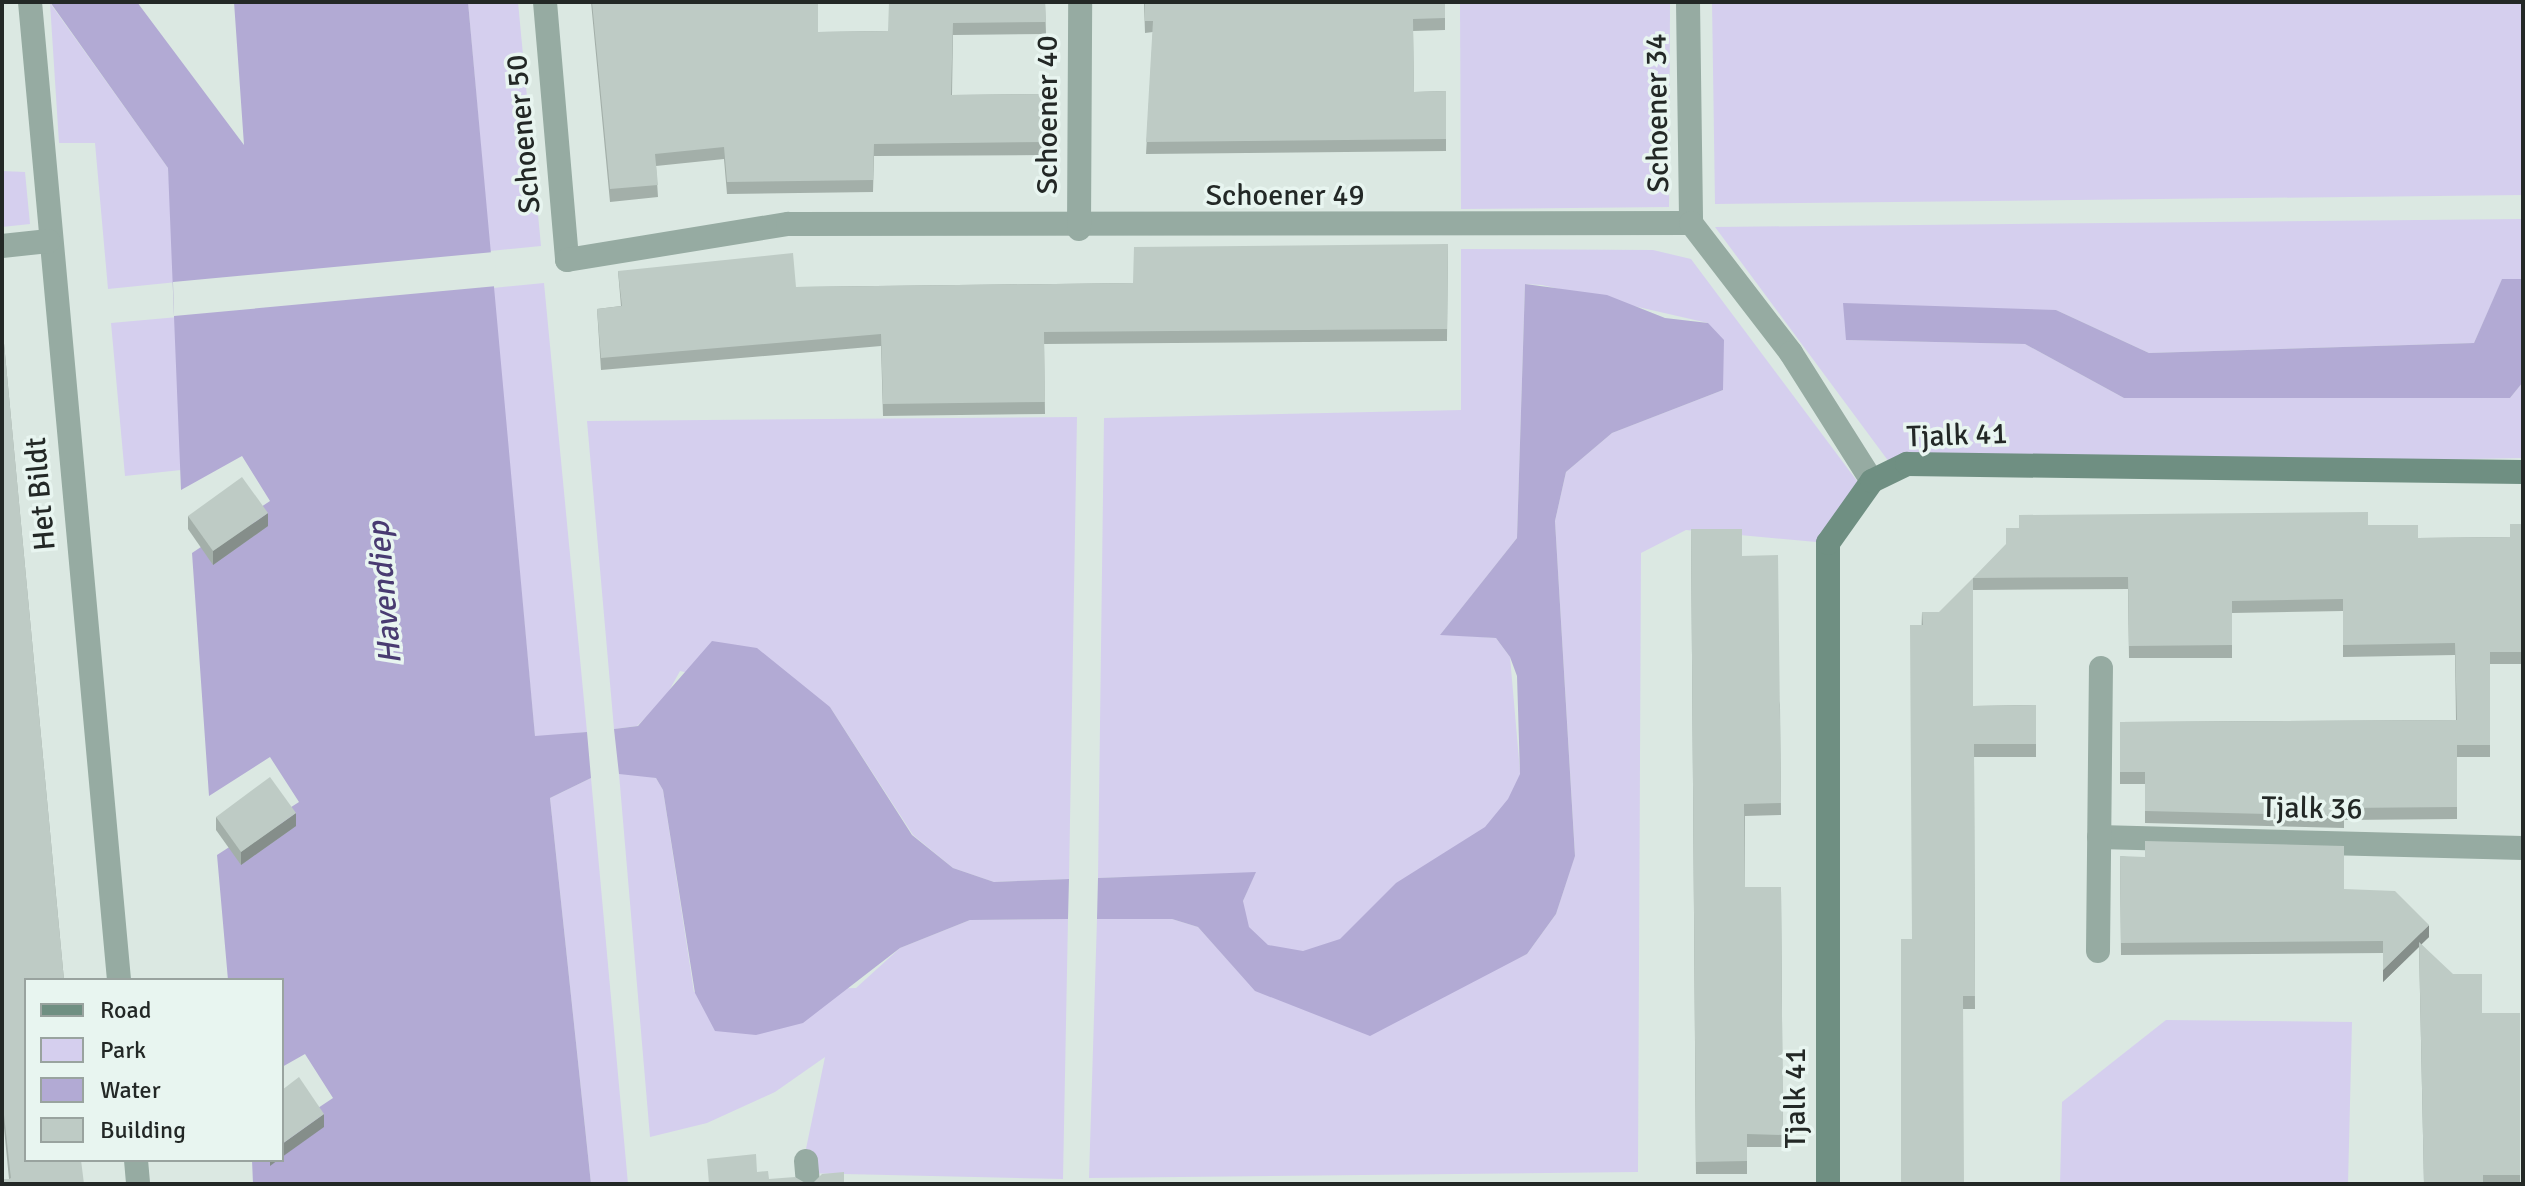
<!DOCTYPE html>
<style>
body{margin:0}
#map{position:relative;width:2525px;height:1186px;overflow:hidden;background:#dbe8e2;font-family:Signika,sans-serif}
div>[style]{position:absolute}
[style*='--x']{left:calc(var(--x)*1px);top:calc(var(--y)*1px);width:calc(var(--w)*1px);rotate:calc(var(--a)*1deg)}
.green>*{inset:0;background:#d5cfee}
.water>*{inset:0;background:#b2aad4}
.pier>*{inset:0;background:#dbe8e2}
.street>*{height:24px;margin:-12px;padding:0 12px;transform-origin:12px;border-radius:12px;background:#96aba2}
.secondary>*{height:24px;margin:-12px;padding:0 12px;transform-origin:12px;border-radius:12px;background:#6f8f82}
.wall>*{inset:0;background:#a3afa9}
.shaded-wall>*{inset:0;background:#858e8a}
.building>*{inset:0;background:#becbc5}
span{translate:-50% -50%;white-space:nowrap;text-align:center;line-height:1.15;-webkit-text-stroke:7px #e8f5f0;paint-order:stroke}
.street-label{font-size:30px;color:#232826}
.water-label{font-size:32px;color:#493b71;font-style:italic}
.frame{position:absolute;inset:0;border:4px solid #232826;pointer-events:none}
.legend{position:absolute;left:24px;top:978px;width:260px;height:184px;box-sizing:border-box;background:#e8f5f0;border:2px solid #99a39f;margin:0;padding:10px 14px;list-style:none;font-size:24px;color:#232826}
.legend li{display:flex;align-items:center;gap:16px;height:40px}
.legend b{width:40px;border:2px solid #99a39f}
</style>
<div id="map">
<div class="green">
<div style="clip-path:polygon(468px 2px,518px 2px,541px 246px,490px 251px)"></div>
<div style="clip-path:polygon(1460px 2px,1670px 2px,1669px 207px,1461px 209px)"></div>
<div style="clip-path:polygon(1712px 2px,2523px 2px,2523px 195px,1715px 204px)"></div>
<div style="clip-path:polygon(50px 3px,168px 168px,177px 282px,108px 289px,95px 143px,59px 143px)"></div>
<div style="clip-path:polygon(2px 171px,25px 172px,30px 224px,2px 227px)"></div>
<div style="clip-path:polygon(2523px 219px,2523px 279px,2502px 280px,2474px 343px,2149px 353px,2056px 310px,1846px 340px,2025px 344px,2124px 398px,2510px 398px,2523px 382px,2523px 458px,1895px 470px,1715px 227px)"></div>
<div style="clip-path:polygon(1461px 249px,1653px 250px,1691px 259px,1863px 489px,1827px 543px,1686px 530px,1641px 553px,1638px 1172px,1089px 1178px,1097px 919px,1172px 919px,1198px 927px,1256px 991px,1500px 967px,1527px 954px,1556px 914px,1575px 855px,1555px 521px,1566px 472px,1612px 433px,1723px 390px,1708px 323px,1542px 285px,1525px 284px,1517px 538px,1441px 634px,1496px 638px,1510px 657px,1520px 771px,1531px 786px,1405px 968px,1246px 946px,1243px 901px,1255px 873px,1098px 878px,1104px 418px,1461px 410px)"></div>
<div style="clip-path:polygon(544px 283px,587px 732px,535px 737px,493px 288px)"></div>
<div style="clip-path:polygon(178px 317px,181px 470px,125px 476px,111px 323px)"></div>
<div style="clip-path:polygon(1077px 417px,1069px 879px,994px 882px,953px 868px,913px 835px,830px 707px,680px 671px,664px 700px,637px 726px,614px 729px,587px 421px)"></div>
<div style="clip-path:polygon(633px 772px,656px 778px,663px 790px,694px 992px,856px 988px,900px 948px,970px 920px,1068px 919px,1063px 1179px,801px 1173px,825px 1057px,775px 1092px,707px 1123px,650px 1137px,619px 774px)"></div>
<div style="clip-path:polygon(591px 778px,628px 1184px,591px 1184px,550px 798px)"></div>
<div style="clip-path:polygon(2166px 1020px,2352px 1022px,2348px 1184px,2060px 1184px,2062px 1102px)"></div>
</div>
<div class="water">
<div style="clip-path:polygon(50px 2px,137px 2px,244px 145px,234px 2px,468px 2px,535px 736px,587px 732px,591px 778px,550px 798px,591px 1184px,253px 1184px,252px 1160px,282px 1160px,282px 1132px,333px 1098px,305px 1054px,282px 1067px,282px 980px,228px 980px,217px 855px,299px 802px,270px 757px,209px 796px,192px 553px,270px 501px,242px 456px,181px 490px,168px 168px)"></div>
<div style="clip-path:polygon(2502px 279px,2523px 279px,2523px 382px,2510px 398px,2124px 398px,2025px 344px,1846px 340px,1843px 303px,2056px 310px,2149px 353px,2474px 343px)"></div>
<div style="clip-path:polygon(1525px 284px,1607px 295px,1665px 318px,1708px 323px,1724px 340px,1723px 390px,1612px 433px,1566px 472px,1555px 521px,1575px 856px,1556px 914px,1527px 954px,1370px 1036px,1255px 991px,1198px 927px,1172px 919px,1097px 919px,1098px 878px,1256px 872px,1243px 901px,1249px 927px,1268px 945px,1303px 951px,1340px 939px,1396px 883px,1485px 827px,1508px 799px,1520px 774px,1517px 676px,1510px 657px,1496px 638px,1440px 635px,1517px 538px)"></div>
<div style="clip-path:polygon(712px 641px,757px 648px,830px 707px,912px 835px,953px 868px,994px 882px,1069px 879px,1068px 919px,970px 920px,900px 948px,803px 1023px,756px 1035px,715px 1031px,695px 993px,663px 790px,656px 778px,619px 774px,614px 729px,638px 726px)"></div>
</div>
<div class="pier">
<div style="clip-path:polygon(494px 252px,497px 286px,174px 316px,173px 282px)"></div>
</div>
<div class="street">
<div style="--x:30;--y:2;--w:982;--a:84.8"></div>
<div style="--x:545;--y:2;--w:259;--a:85.1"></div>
<div style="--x:567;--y:260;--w:224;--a:-9.3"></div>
<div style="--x:788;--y:224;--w:903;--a:-0.06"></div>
<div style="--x:1688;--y:2;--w:221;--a:89.2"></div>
<div style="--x:1691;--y:223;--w:164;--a:52.4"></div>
<div style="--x:1791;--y:353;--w:151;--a:57.7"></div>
<div style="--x:1079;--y:229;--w:227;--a:-89.7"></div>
<div style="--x:2;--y:246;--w:47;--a:-6.1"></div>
<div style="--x:2099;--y:837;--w:424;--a:1.5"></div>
<div style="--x:2098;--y:951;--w:283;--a:-89.4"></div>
<div style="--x:136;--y:1160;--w:24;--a:85"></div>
<div style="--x:806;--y:1161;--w:23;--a:85"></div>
</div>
<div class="secondary">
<div style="--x:1828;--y:1184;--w:641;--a:-90"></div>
<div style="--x:1828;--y:543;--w:76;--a:-54.6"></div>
<div style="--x:1872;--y:481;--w:39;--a:-26"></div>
<div style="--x:1907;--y:464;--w:616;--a:0.74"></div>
</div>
<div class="wall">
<div style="clip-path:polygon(591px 2px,818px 2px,818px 32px,888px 31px,1045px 2px,1046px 34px,953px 35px,952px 95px,1046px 94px,1047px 155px,874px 156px,873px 192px,727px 194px,724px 159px,656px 166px,658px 197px,610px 202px)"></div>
<div style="clip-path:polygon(1144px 2px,1445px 2px,1445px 30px,1413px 31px,1414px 92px,1446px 91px,1446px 151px,1146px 154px,1153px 32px,1145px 33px)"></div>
<div style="clip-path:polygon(1448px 244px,1447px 341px,1044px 344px,1045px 414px,883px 416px,881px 346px,601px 370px,597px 309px,621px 306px,618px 271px,796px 287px,1133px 283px)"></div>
<div style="clip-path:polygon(2px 322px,81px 1160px,9px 1179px,4px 1128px,2px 1128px)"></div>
<div style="clip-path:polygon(188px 516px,268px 526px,213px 565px,188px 529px)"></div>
<div style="clip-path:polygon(2523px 524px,2523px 664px,2490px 664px,2490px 757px,2457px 757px,2457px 819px,2344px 820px,2344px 828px,2145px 823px,2145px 784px,2120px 784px,2120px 722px,2456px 720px,2455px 655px,2343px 657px,2343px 611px,2232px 613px,2232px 658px,2129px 658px,2128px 589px,1973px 590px,1973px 578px,2368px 525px,2418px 538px,2510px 537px)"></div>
<div style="clip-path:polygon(1691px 529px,1742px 556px,1780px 705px,1781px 815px,1745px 816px,1745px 887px,1781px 887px,1783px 1147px,1747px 1147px,1747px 1174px,1696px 1174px)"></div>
<div style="clip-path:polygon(1922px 612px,1973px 706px,2036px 705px,2036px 757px,1974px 757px,1975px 1009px,1963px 1009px,1912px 939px)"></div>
<div style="clip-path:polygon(216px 817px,296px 826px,241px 865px,216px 830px)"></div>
<div style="clip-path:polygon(2120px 856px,2344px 889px,2429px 937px,2421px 944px,2482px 1013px,2520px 1013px,2520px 1184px,2424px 1184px,2419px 947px,2383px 982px,2383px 953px,2121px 955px)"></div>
</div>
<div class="shaded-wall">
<div style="clip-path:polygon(268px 513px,268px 526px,213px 565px,213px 551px)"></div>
<div style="clip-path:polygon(296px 813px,296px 826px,241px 865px,241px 852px)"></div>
<div style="clip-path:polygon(2429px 925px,2429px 937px,2383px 982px,2383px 970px)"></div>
<div style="clip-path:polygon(324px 1114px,324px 1127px,282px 1157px,282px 1144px)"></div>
<div style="clip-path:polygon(270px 1160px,278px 1160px,270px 1166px)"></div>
</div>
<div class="building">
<div style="clip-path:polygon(592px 2px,818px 2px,818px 32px,888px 31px,889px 2px,1045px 2px,1046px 22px,953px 23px,951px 95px,1046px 94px,1047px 142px,874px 144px,873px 180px,727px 182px,724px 147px,655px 154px,658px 185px,610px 189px)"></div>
<div style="clip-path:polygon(1145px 2px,1445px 2px,1445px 18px,1413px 19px,1414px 92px,1446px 91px,1446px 139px,1146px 142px,1153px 21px,1145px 21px)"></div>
<div style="clip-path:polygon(1448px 244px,1447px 329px,1044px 332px,1045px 402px,883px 404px,881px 334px,601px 358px,597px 309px,622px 306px,618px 271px,793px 253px,796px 287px,1133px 283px,1134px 247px)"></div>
<div style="clip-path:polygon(2px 322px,64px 980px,26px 980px,26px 1160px,81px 1160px,84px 1184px,2px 1184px,2px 1179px,11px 1179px,4px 1115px,2px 1115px)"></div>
<div style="clip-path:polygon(242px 477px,268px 513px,213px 551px,188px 516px)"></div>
<div style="clip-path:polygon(2368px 512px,2368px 525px,2418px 525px,2418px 538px,2510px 537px,2510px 524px,2523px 524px,2523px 652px,2490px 652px,2490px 745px,2457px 745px,2457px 807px,2344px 808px,2344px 816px,2145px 811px,2145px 772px,2120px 772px,2120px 722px,2457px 720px,2455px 643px,2343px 645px,2343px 599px,2232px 601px,2232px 645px,2129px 646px,2128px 577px,1973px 578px,2006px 544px,2006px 528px,2019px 528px,2019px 515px)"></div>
<div style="clip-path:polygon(1691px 529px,1742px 529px,1742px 556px,1778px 555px,1781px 803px,1744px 804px,1745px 887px,1781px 887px,1783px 1135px,1747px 1134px,1747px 1161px,1696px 1162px)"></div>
<div style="clip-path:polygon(1973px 578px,1973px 706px,2036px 705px,2036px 744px,1974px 744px,1975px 996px,1963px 996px,1964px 1184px,1901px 1184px,1901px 939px,1912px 939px,1910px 625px,1923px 625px,1922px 612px,1939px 612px)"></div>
<div style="clip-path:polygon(270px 777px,296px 813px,241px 852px,216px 817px)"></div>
<div style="clip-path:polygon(2145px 841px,2344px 846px,2344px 889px,2395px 891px,2429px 925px,2383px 970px,2383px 941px,2121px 943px,2120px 856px,2145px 857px)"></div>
<div style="clip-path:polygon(2419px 942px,2453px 974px,2482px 974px,2482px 1013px,2520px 1013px,2520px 1175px,2483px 1175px,2483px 1184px,2424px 1184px)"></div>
<div style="clip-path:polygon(299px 1077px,324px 1114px,282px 1144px,282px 1090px)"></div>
<div style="clip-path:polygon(756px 1154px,757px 1172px,768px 1171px,769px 1179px,795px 1177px,807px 1184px,709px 1184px,707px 1159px)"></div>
<div style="clip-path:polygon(844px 1172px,844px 1184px,812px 1184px,822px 1174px)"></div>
</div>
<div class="street-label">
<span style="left:1658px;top:113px;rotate:-91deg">Schoener 34</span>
<span style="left:1048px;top:115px;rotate:-90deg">Schoener 40</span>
<span style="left:524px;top:134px;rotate:-95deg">Schoener 50</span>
<span style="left:1285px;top:196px">Schoener 49</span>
<span style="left:1957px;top:436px;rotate:-2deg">Tjalk 41</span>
<span style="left:41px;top:494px;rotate:-95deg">Het Bildt</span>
<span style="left:2312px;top:809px;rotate:1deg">Tjalk 36</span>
<span style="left:1796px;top:1098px;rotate:-90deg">Tjalk 41</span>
</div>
<div class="water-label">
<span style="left:385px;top:593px;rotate:-95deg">Havendiep</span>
</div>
<div class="frame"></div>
<ul class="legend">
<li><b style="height:10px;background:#6f8f82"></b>Road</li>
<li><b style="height:22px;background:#d5cfee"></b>Park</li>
<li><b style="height:22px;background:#b2aad4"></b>Water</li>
<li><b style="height:22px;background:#becbc5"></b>Building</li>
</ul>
</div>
